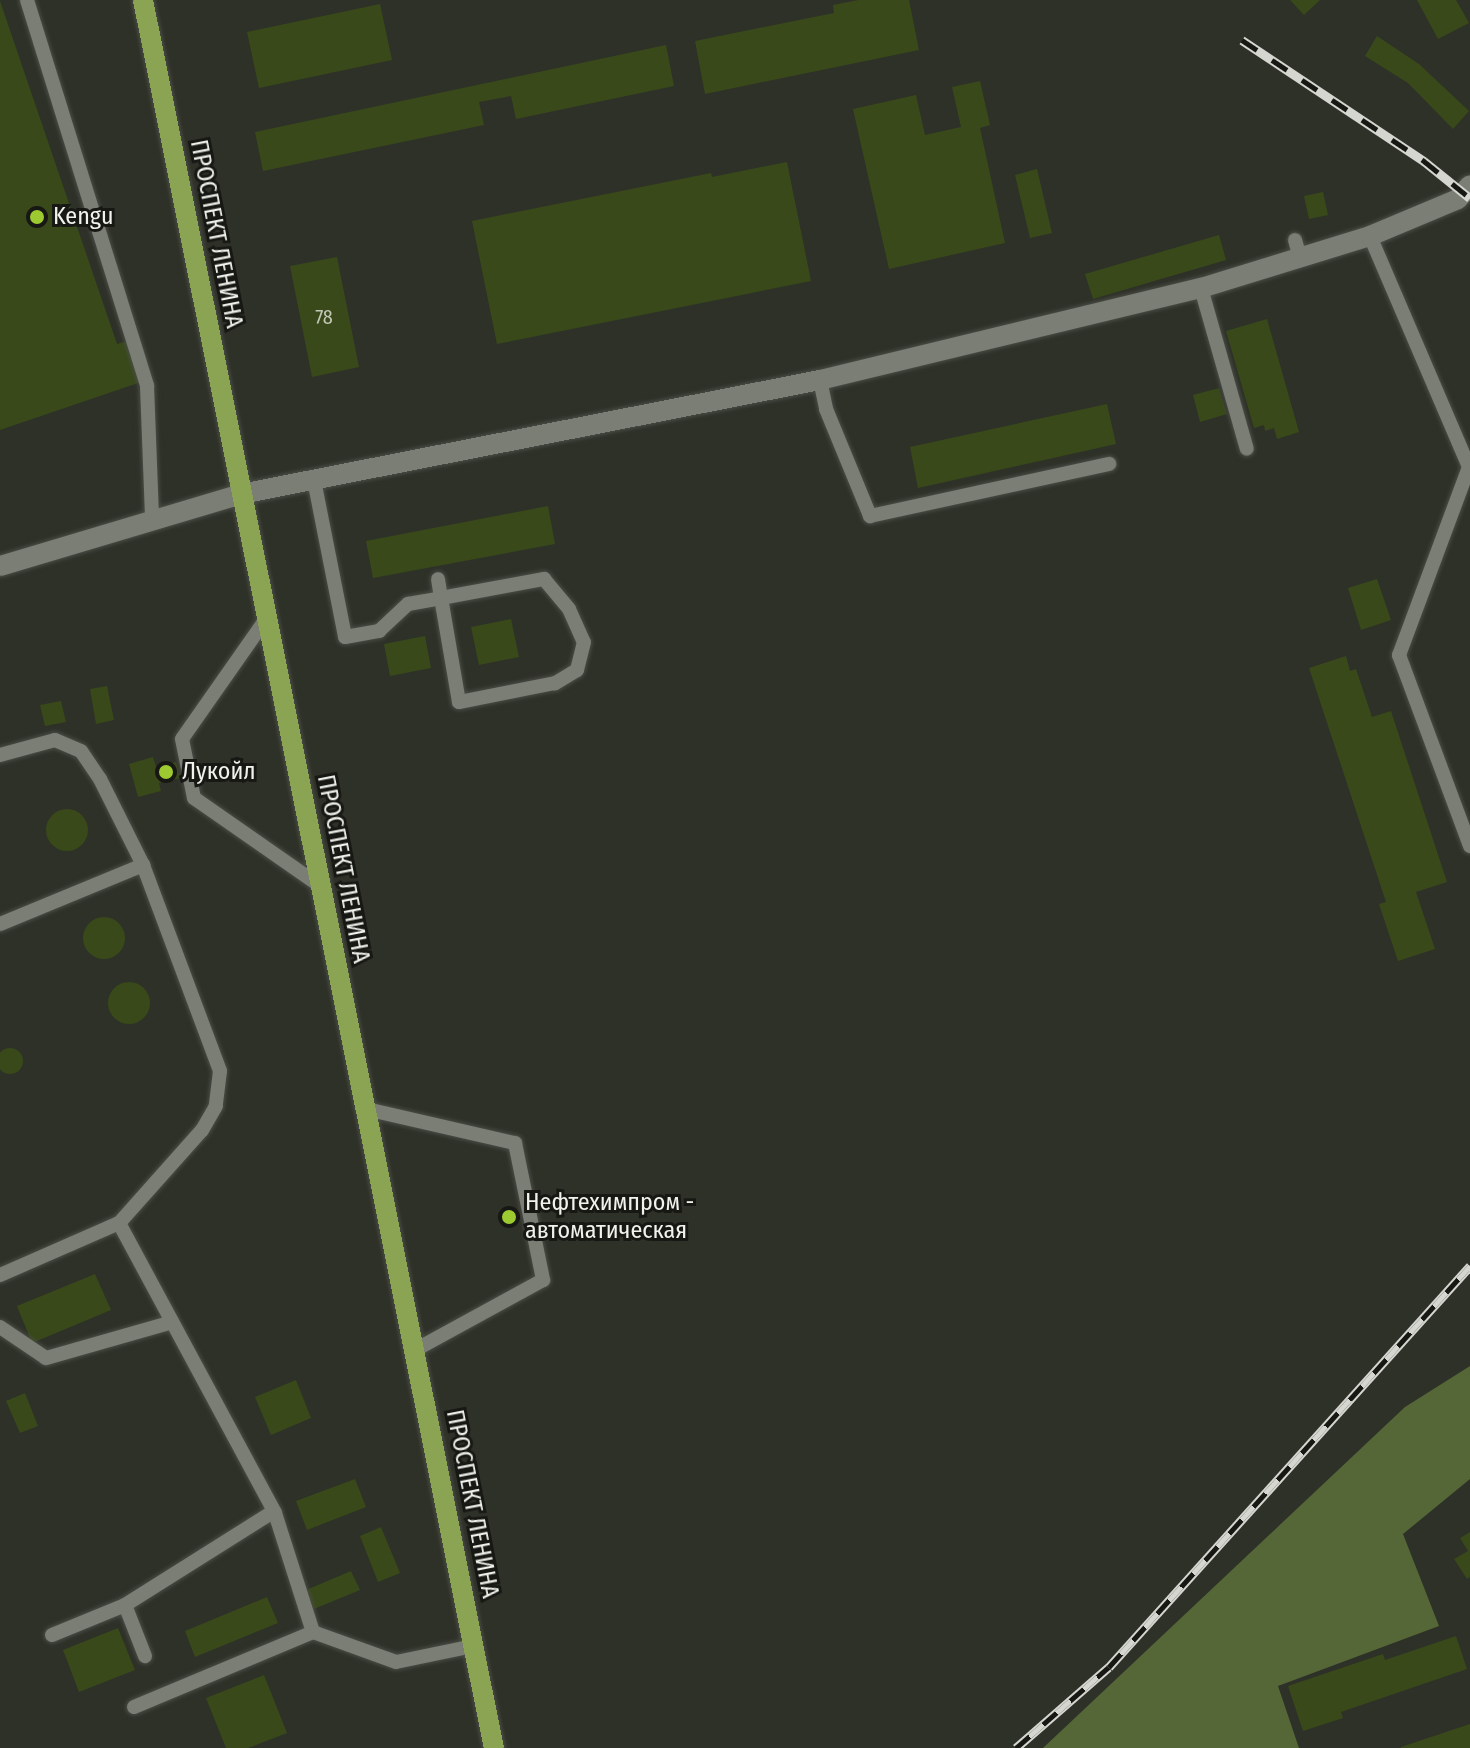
<!DOCTYPE html>
<meta charset="utf-8">
<style>
body{margin:0}
#map{position:relative;width:1470px;height:1748px;overflow:hidden;background:#2e3128;font-family:"Fira Sans Condensed",sans-serif}
div>[style]{position:absolute}
[style*='--x']{left:calc(var(--x)*1px);top:calc(var(--y)*1px);width:calc(var(--w)*1px);rotate:calc(var(--a)*1deg)}
.forest>*{inset:0;background:#556637}
.building>*{inset:0;background:#39491a}
.round{border-radius:50%}
.roads{filter:drop-shadow(0 0 2px #4a4d46) drop-shadow(0 0 2px #4a4d46)}
.service>*{height:14px;margin:-7px;padding:0 7px;transform-origin:7px;border-radius:7px;background:#7a7e74}
.minor>*{height:20px;margin:-10px;padding:0 10px;transform-origin:10px;border-radius:10px;background:#7a7e74}
.primary>*{height:20px;margin:-10px;padding:0 10px;transform-origin:10px;border-radius:10px;background:#8ba453}
.rail>*{height:9px;margin-top:-4.5px;transform-origin:0;background:repeating-linear-gradient(90deg,#171814 0 18px,#d4d6cf 0 36px);box-sizing:border-box;border-block:2px solid #d4d6cf}
.dots>*{width:22px;height:22px;translate:-50% -50%;box-sizing:border-box;border:4px solid #171814;border-radius:50%}
span{translate:-50% -50%;white-space:nowrap;text-align:center;line-height:1.15;-webkit-text-stroke:6px #171814;paint-order:stroke}
.number-label{font-size:20px;color:#c2c8b8}
.number-label span{-webkit-text-stroke-width:0}
.poi-label{font-size:24px;color:#f0f2ec}
.left{translate:0 -50%;text-align:left}
.street-label{font-size:24px;color:#f0f2ec}
</style>
<div id="map">
<div class="forest">
<div style="clip-path:polygon(1470px 1366px,1470px 1479px,1403px 1534px,1439px 1626px,1278px 1686px,1299px 1748px,1043px 1748px,1405px 1407px)"></div>
</div>
<div class="building">
<div style="clip-path:polygon(858px 0,909px 0,919px 50px,705px 94px,695px 41px,834px 13px,833px 5px)"></div>
<div style="clip-path:polygon(1290px 0,1320px 0,1304px 15px)"></div>
<div style="clip-path:polygon(1417px 0,1456px 0,1469px 23px,1438px 39px)"></div>
<div style="clip-path:polygon(0 1px,117px 344px,127px 341px,141px 382px,0 430px)"></div>
<div style="clip-path:polygon(380px 4px,392px 60px,259px 88px,247px 32px)"></div>
<div style="clip-path:polygon(1377px 36px,1419px 64px,1469px 111px,1453px 129px,1408px 83px,1365px 56px)"></div>
<div style="clip-path:polygon(666px 45px,674px 86px,516px 119px,511px 96px,479px 102px,484px 125px,263px 171px,255px 132px)"></div>
<div style="clip-path:polygon(980px 81px,990px 125px,980px 128px,1005px 243px,889px 269px,853px 109px,916px 95px,925px 135px,961px 127px,952px 87px)"></div>
<div style="clip-path:polygon(787px 162px,811px 281px,497px 344px,472px 221px,711px 173px,712px 177px)"></div>
<div style="clip-path:polygon(1037px 169px,1052px 233px,1030px 238px,1015px 175px)"></div>
<div style="clip-path:polygon(1323px 192px,1328px 215px,1309px 219px,1304px 196px)"></div>
<div style="clip-path:polygon(1219px 235px,1226px 260px,1093px 299px,1085px 274px)"></div>
<div style="clip-path:polygon(337px 257px,359px 367px,312px 377px,290px 266px)"></div>
<div style="clip-path:polygon(1267px 319px,1299px 432px,1277px 439px,1274px 428px,1265px 431px,1264px 425px,1254px 428px,1226px 331px)"></div>
<div style="clip-path:polygon(1219px 388px,1227px 414px,1200px 422px,1193px 395px)"></div>
<div style="clip-path:polygon(1107px 404px,1116px 444px,918px 488px,910px 447px)"></div>
<div style="clip-path:polygon(548px 506px,555px 544px,373px 578px,366px 541px)"></div>
<div style="clip-path:polygon(1377px 579px,1391px 620px,1361px 630px,1348px 588px)"></div>
<div style="clip-path:polygon(511px 619px,519px 657px,479px 665px,471px 627px)"></div>
<div style="clip-path:polygon(425px 636px,431px 668px,390px 676px,384px 644px)"></div>
<div style="clip-path:polygon(1346px 656px,1350px 671px,1356px 669px,1372px 717px,1391px 711px,1447px 882px,1416px 892px,1435px 949px,1398px 961px,1379px 904px,1386px 902px,1309px 668px)"></div>
<div style="clip-path:polygon(107px 686px,114px 720px,96px 724px,90px 689px)"></div>
<div style="clip-path:polygon(61px 701px,66px 722px,45px 726px,40px 705px)"></div>
<div style="clip-path:polygon(153px 757px,156px 767px,176px 762px,180px 778px,159px 783px,161px 791px,138px 797px,129px 764px)"></div>
<div class="round" style="left:46px;top:809px;width:42px;height:42px"></div>
<div class="round" style="left:83px;top:917px;width:42px;height:42px"></div>
<div class="round" style="left:108px;top:982px;width:42px;height:42px"></div>
<div class="round" style="left:-3px;top:1048px;width:26px;height:26px"></div>
<div style="clip-path:polygon(95px 1274px,111px 1310px,32px 1343px,17px 1306px)"></div>
<div style="clip-path:polygon(296px 1380px,311px 1418px,271px 1435px,255px 1397px)"></div>
<div style="clip-path:polygon(25px 1393px,38px 1426px,20px 1433px,6px 1401px)"></div>
<div style="clip-path:polygon(355px 1479px,366px 1507px,307px 1530px,296px 1501px)"></div>
<div style="clip-path:polygon(381px 1527px,400px 1573px,378px 1582px,360px 1536px)"></div>
<div style="clip-path:polygon(1470px 1532px,1470px 1577px,1467px 1579px,1454px 1559px,1468px 1551px,1460px 1538px)"></div>
<div style="clip-path:polygon(351px 1571px,360px 1590px,314px 1609px,306px 1590px)"></div>
<div style="clip-path:polygon(267px 1597px,278px 1623px,195px 1657px,185px 1631px)"></div>
<div style="clip-path:polygon(118px 1628px,135px 1670px,79px 1692px,63px 1650px)"></div>
<div style="clip-path:polygon(1456px 1636px,1467px 1669px,1341px 1712px,1343px 1718px,1303px 1731px,1288px 1686px,1383px 1654px,1385px 1660px)"></div>
<div style="clip-path:polygon(264px 1675px,287px 1733px,248px 1748px,226px 1748px,206px 1698px)"></div>
<div style="clip-path:polygon(1470px 1724px,1470px 1748px,1401px 1748px,1401px 1747px)"></div>
</div>
<div class="roads">
<div class="service">
<div style="--x:27;--y:0;--w:404;--a:72.7"></div>
<div style="--x:147;--y:386;--w:133;--a:87.8"></div>
<div style="--x:1370;--y:236;--w:251;--a:66.8"></div>
<div style="--x:1469;--y:467;--w:201;--a:110.4"></div>
<div style="--x:1399;--y:655;--w:204;--a:69.6"></div>
<div style="--x:1295;--y:240;--w:19;--a:74"></div>
<div style="--x:1201;--y:288;--w:167;--a:74.1"></div>
<div style="--x:820;--y:380;--w:30;--a:78"></div>
<div style="--x:826;--y:409;--w:116;--a:67.6"></div>
<div style="--x:870;--y:516;--w:245;--a:-12.3"></div>
<div style="--x:314;--y:480;--w:160;--a:78.8"></div>
<div style="--x:345;--y:637;--w:35;--a:-10"></div>
<div style="--x:379;--y:631;--w:40;--a:-43"></div>
<div style="--x:408;--y:604;--w:34;--a:-10"></div>
<div style="--x:441;--y:598;--w:105;--a:-10.5"></div>
<div style="--x:544;--y:579;--w:39;--a:50"></div>
<div style="--x:569;--y:609;--w:36;--a:66"></div>
<div style="--x:584;--y:642;--w:29;--a:104"></div>
<div style="--x:577;--y:670;--w:26;--a:149"></div>
<div style="--x:555;--y:683;--w:98;--a:168.8"></div>
<div style="--x:459;--y:702;--w:106;--a:-99.8"></div>
<div style="--x:441;--y:598;--w:19;--a:-99"></div>
<div style="--x:266;--y:619;--w:146;--a:125"></div>
<div style="--x:182;--y:739;--w:60;--a:78.5"></div>
<div style="--x:194;--y:798;--w:154;--a:34.9"></div>
<div style="--x:0;--y:755;--w:57;--a:-15.3"></div>
<div style="--x:55;--y:740;--w:28;--a:23"></div>
<div style="--x:81;--y:751;--w:34;--a:56"></div>
<div style="--x:100;--y:779;--w:96;--a:63.4"></div>
<div style="--x:143;--y:865;--w:220;--a:69.5"></div>
<div style="--x:220;--y:1071;--w:35;--a:97"></div>
<div style="--x:216;--y:1106;--w:28;--a:120"></div>
<div style="--x:202;--y:1130;--w:125;--a:131.7"></div>
<div style="--x:119;--y:1223;--w:130;--a:156.4"></div>
<div style="--x:0;--y:924;--w:155;--a:-22.4"></div>
<div style="--x:366;--y:1109;--w:153;--a:12.9"></div>
<div style="--x:515;--y:1143;--w:140;--a:78.4"></div>
<div style="--x:543;--y:1280;--w:146;--a:151.3"></div>
<div style="--x:119;--y:1223;--w:329;--a:61.7"></div>
<div style="--x:275;--y:1513;--w:125;--a:72.3"></div>
<div style="--x:313;--y:1632;--w:88;--a:19.9"></div>
<div style="--x:396;--y:1662;--w:79;--a:-11.7"></div>
<div style="--x:0;--y:1327;--w:55;--a:34"></div>
<div style="--x:46;--y:1358;--w:131;--a:-15.9"></div>
<div style="--x:125;--y:1605;--w:55;--a:68.6"></div>
<div style="--x:52;--y:1635;--w:79;--a:-22.3"></div>
<div style="--x:125;--y:1605;--w:176;--a:-32.2"></div>
<div style="--x:134;--y:1707;--w:194;--a:-22.7"></div>
</div>
<div class="minor">
<div style="--x:0;--y:566;--w:252;--a:-16.6"></div>
<div style="--x:241;--y:494;--w:590;--a:-11.14"></div>
<div style="--x:820;--y:380;--w:392;--a:-13.6"></div>
<div style="--x:1201;--y:288;--w:177;--a:-17.1"></div>
<div style="--x:1370;--y:236;--w:95;--a:-22.8"></div>
<div style="--x:1458;--y:199;--w:18;--a:-49"></div>
</div>
<div class="primary">
<div style="--x:143;--y:0;--w:1783;--a:78.65"></div>
</div>
</div>
<div class="rail">
<div style="--x:1242;--y:40;--w:219;--a:33.6"></div>
<div style="--x:1424;--y:161;--w:59;--a:38.8"></div>
<div style="--x:1016;--y:1748;--w:123;--a:-41.1"></div>
<div style="--x:1109;--y:1667;--w:540;--a:-48"></div>
</div>
<div class="dots">
<div style="left:37px;top:217px;background:#9dca30"></div>
<div style="left:166px;top:772px;background:#9dca30"></div>
<div style="left:509px;top:1217px;background:#9dca30"></div>
</div>
<div class="number-label">
<span style="left:324px;top:317px">78</span>
</div>
<div class="poi-label">
<span class="left" style="left:53px;top:217px">Kengu</span>
<span class="left" style="left:182px;top:772px">Лукойл</span>
<span class="left" style="left:525px;top:1217px">Нефтехимпром -<br>автоматическая</span>
</div>
<div class="street-label">
<span style="left:216px;top:234px;rotate:79deg">ПРОСПЕКТ ЛЕНИНА</span>
<span style="left:343px;top:869px;rotate:79deg">ПРОСПЕКТ ЛЕНИНА</span>
<span style="left:472px;top:1504px;rotate:79deg">ПРОСПЕКТ ЛЕНИНА</span>
</div>
</div>
